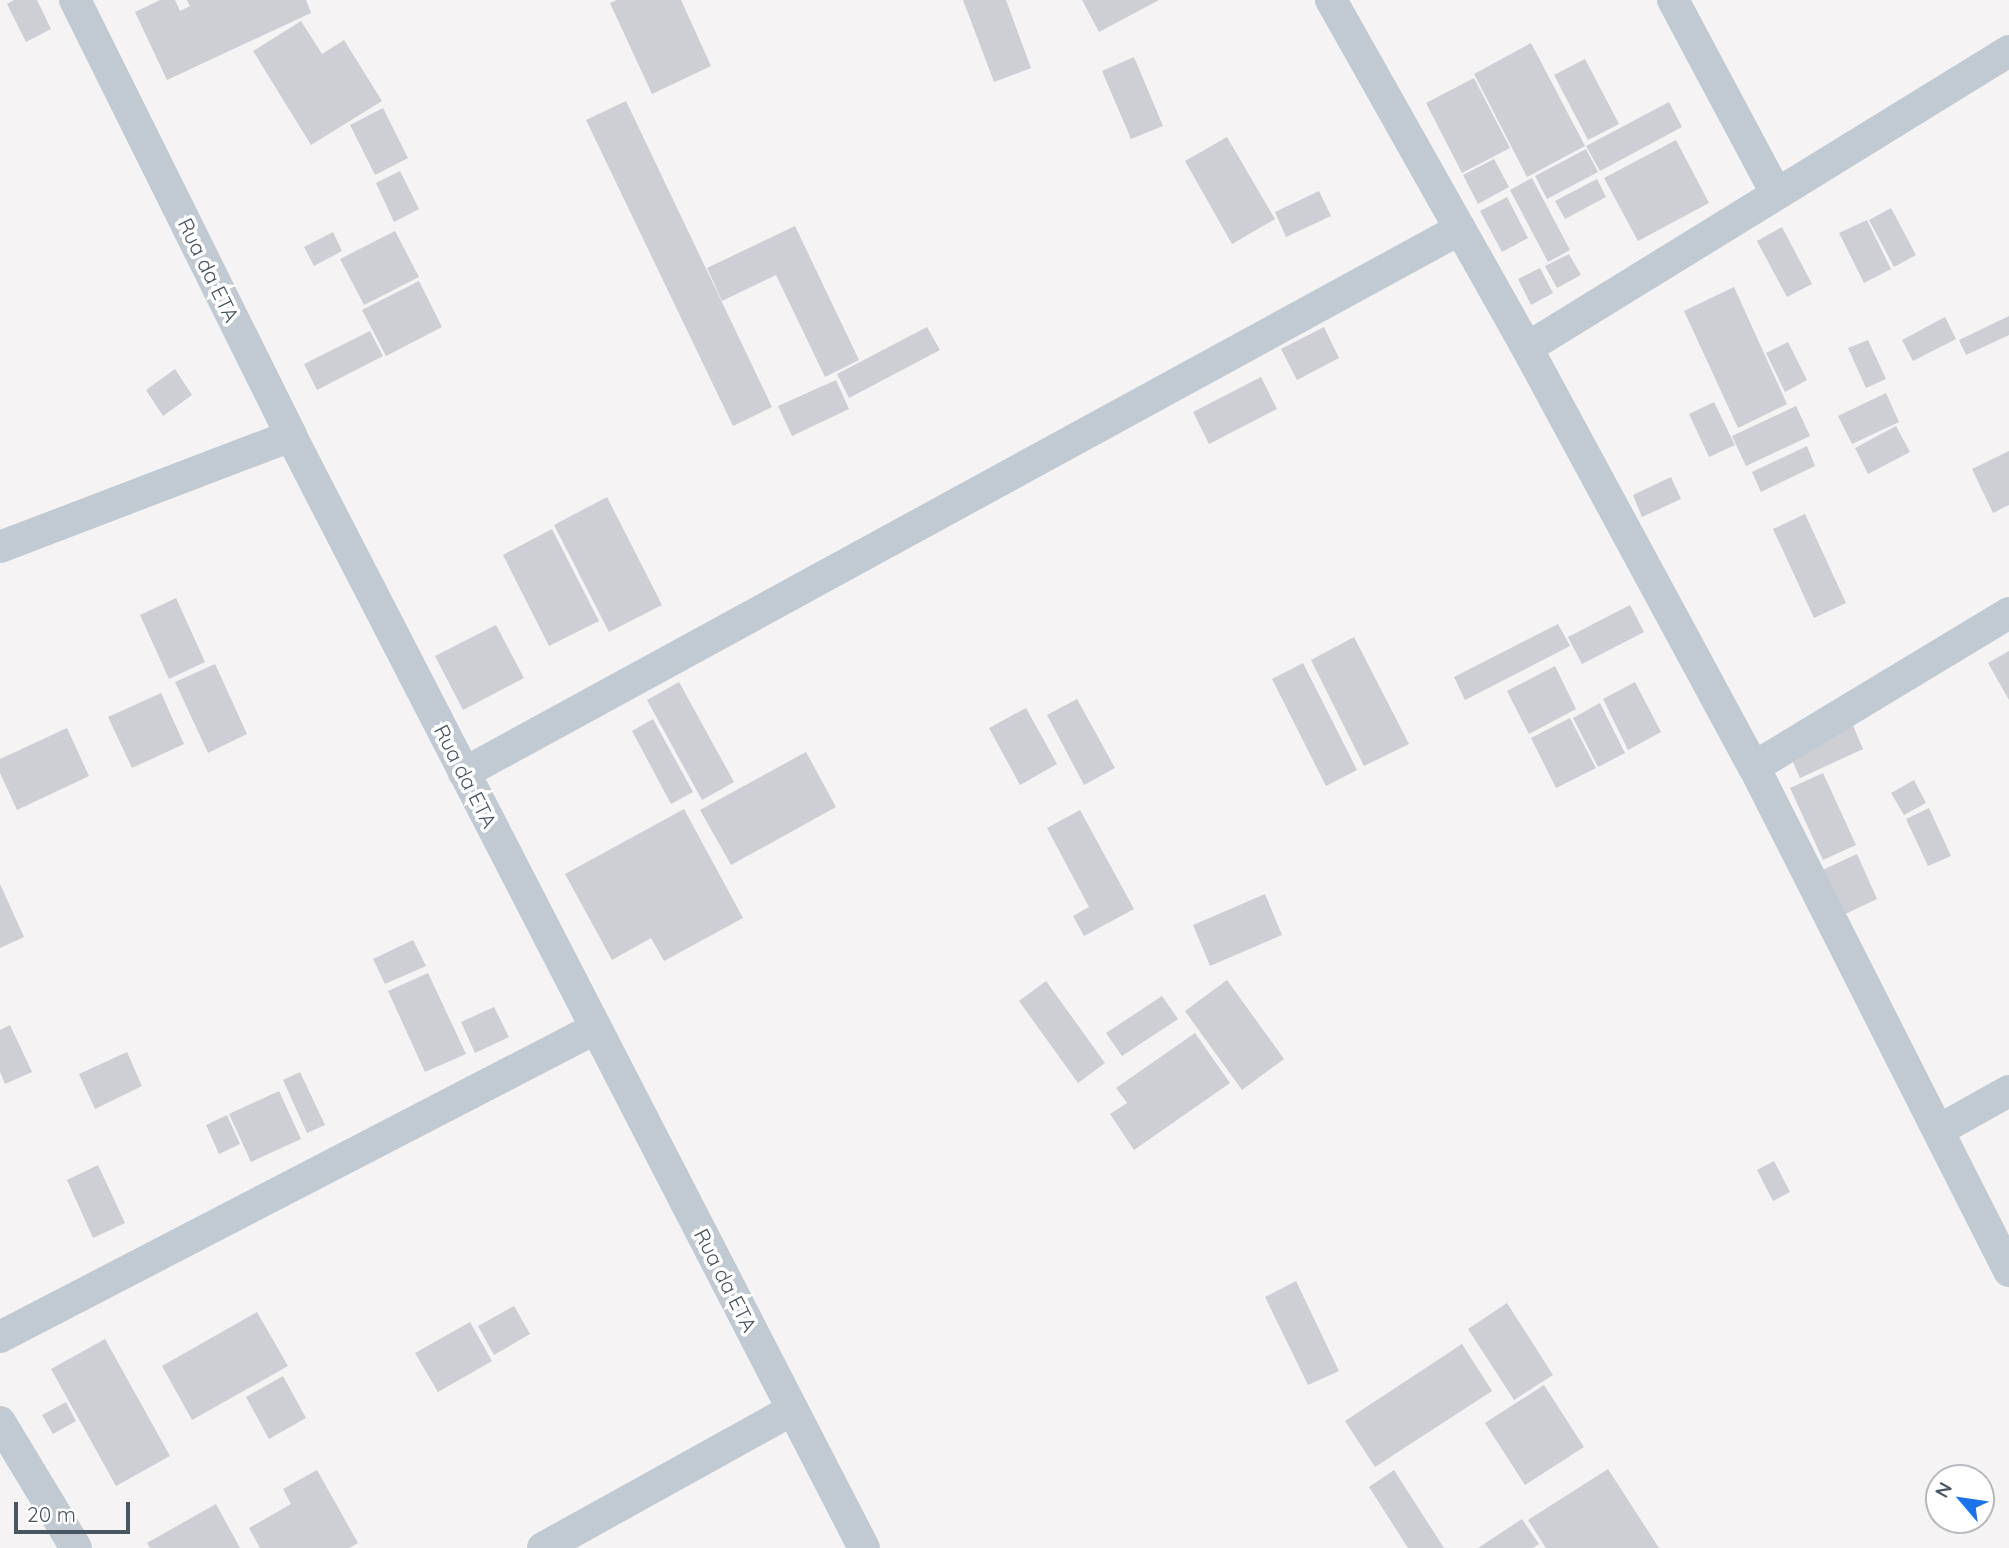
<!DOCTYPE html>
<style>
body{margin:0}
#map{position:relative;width:2009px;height:1548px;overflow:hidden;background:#f5f3f3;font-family:Quicksand,sans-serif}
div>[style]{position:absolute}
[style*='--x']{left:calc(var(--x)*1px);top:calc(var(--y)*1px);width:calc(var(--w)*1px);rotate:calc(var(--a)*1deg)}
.building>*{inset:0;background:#cdcfd5}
.minor>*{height:32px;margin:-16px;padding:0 16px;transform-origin:16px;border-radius:16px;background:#c1cad2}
span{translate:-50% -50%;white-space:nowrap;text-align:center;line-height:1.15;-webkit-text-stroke:7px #fff;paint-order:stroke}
.street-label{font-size:21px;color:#4a5661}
.north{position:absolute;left:1925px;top:1464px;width:70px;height:70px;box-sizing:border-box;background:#fff;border:2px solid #b7bbc0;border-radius:50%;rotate:299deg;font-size:19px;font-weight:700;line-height:28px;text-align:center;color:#4a5661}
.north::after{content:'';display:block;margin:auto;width:24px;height:32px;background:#1a73e8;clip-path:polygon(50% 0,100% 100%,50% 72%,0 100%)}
.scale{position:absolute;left:14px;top:1502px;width:116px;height:32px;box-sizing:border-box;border:4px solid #4a5661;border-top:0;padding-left:9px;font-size:21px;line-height:24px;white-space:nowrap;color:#4a5661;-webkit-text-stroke:5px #fff;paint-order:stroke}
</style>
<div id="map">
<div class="building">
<div style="clip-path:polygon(14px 0,37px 0,51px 29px,26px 42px,7px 4px)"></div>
<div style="clip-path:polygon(160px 0,175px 0,180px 11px,190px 6px,187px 0,306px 0,311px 13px,167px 80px,135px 12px)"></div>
<div style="clip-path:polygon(617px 0,681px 0,711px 66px,652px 94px,610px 3px)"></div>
<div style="clip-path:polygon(963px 0,1006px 0,1031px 68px,994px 82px)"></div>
<div style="clip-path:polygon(1082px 0,1159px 0,1099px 32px)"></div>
<div style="clip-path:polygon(301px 21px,322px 54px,344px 40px,382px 101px,311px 145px,253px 51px)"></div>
<div style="clip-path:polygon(1531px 43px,1585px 146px,1527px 177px,1474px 74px)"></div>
<div style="clip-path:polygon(1134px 57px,1163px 126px,1131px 139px,1102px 71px)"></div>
<div style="clip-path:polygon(1585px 59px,1619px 124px,1588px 140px,1554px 75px)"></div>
<div style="clip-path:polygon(1474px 78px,1510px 148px,1462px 173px,1426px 103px)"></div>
<div style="clip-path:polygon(626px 101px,772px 407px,733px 426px,586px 120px)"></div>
<div style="clip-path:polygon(1669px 102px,1682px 127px,1600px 171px,1586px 146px)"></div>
<div style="clip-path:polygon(383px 108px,408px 158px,375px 175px,350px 125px)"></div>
<div style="clip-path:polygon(1227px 137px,1275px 219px,1232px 244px,1185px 161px)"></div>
<div style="clip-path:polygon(1676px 140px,1709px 203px,1638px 241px,1604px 178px)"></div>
<div style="clip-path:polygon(1586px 149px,1598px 172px,1547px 199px,1535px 176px)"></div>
<div style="clip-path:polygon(1494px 159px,1509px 187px,1478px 204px,1463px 175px)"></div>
<div style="clip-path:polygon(400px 171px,419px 209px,394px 222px,376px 183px)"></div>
<div style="clip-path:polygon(1532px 178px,1570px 250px,1548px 262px,1510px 190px)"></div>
<div style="clip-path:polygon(1597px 179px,1606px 197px,1565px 219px,1555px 201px)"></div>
<div style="clip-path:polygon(1319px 191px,1331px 216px,1286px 237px,1275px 212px)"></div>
<div style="clip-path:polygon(1507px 197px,1528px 238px,1502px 252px,1480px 211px)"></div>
<div style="clip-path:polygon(1891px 208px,1916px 255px,1894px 267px,1869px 220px)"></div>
<div style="clip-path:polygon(1867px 220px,1891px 269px,1864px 283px,1839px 233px)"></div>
<div style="clip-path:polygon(795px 226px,859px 360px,825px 377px,776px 275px,722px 301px,707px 268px)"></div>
<div style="clip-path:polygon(1782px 227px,1812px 284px,1787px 297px,1757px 241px)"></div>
<div style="clip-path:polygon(395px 231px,419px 277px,364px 305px,340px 259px)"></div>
<div style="clip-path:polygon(333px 232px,342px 251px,314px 266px,304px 247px)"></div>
<div style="clip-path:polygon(1569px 254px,1581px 275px,1557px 288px,1545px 266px)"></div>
<div style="clip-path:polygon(1540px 268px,1553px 293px,1531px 305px,1518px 279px)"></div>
<div style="clip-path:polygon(419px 281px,442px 327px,386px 356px,362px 310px)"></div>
<div style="clip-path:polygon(1734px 287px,1787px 404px,1738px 428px,1684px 311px)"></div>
<div style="clip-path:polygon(2009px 316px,2009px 335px,1966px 355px,1959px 340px)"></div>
<div style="clip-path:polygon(1945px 317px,1956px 339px,1913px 361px,1902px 340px)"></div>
<div style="clip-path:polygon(927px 327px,940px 350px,849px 398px,837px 374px)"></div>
<div style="clip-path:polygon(1324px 327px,1339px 358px,1297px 380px,1281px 349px)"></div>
<div style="clip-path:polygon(370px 331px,383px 356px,317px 390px,304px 364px)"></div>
<div style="clip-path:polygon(1868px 340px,1886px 379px,1866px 388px,1848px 348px)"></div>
<div style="clip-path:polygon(1788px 342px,1807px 380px,1785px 392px,1766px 353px)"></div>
<div style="clip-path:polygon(175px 369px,192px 395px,163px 416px,146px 390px)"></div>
<div style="clip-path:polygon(1261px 377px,1277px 409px,1209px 444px,1193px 412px)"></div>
<div style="clip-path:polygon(836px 380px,849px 409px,792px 436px,778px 406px)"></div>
<div style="clip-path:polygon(1886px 393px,1899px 422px,1852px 444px,1838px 416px)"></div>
<div style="clip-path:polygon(1714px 402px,1735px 445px,1709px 457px,1689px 414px)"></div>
<div style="clip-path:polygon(1796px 406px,1810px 436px,1746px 466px,1732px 436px)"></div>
<div style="clip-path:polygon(1896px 426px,1910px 452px,1868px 474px,1855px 448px)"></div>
<div style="clip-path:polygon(1807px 446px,1815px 466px,1761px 492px,1752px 472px)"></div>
<div style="clip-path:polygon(2009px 451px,2009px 505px,1993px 513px,1972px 469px)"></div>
<div style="clip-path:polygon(1671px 477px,1681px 499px,1642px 517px,1633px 495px)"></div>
<div style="clip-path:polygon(607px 497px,662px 605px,609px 632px,554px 525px)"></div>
<div style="clip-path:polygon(1805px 514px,1846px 603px,1814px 618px,1773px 529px)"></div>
<div style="clip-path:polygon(552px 529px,599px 621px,549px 646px,503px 555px)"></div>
<div style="clip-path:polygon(176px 598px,205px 662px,169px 679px,140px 615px)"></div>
<div style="clip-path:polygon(1630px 605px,1644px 632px,1582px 664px,1568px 637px)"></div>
<div style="clip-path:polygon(1558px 624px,1570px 646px,1465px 700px,1454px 677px)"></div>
<div style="clip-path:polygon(496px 625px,524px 678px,463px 710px,435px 656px)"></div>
<div style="clip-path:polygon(1354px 637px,1409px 744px,1364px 766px,1311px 660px)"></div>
<div style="clip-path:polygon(2009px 651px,2009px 700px,1988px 663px)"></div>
<div style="clip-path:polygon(1303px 663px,1357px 770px,1326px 786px,1272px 679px)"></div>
<div style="clip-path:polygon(215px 664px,247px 734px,208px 753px,175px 682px)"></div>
<div style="clip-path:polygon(1555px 666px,1576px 709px,1529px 734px,1507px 691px)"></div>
<div style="clip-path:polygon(679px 682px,734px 782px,702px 800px,647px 700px)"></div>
<div style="clip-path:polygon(1635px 682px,1661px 732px,1628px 750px,1603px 699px)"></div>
<div style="clip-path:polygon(161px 693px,184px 744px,132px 768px,108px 717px)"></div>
<div style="clip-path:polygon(1077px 699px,1115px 768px,1084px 785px,1047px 715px)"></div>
<div style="clip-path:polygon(1600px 703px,1625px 753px,1598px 767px,1573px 718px)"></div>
<div style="clip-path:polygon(1026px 708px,1057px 764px,1020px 785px,989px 728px)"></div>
<div style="clip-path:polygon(1570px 718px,1596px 768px,1556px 788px,1531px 738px)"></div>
<div style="clip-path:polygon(653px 719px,693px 792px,671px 804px,632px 731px)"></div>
<div style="clip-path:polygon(1851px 721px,1863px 749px,1800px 778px,1788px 751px)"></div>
<div style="clip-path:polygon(67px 728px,89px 776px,17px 810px,0 773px,0 759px)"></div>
<div style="clip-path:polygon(806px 752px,836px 807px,731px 865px,700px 810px)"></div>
<div style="clip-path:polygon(1823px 773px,1856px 845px,1823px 860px,1790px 788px)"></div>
<div style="clip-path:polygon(1914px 780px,1926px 803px,1904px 815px,1891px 793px)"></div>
<div style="clip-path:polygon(1929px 808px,1951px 856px,1928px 866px,1906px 819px)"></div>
<div style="clip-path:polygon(684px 809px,743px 918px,664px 961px,651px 938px,612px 960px,565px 874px)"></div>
<div style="clip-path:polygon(1080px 810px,1134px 909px,1084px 936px,1073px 916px,1089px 907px,1047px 828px)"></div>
<div style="clip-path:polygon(1857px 854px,1877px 899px,1839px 917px,1818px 872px)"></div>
<div style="clip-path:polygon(0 884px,24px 937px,0 948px)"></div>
<div style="clip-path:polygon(1265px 894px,1282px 935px,1210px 966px,1193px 925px)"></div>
<div style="clip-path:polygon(413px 940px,426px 966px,385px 984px,373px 959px)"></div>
<div style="clip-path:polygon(428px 973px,466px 1054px,425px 1072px,388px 991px)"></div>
<div style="clip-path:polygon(1227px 980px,1284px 1059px,1242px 1090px,1185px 1011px)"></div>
<div style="clip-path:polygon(1046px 981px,1105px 1063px,1078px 1083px,1019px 1001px)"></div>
<div style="clip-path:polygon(1162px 996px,1178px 1019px,1122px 1056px,1106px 1033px)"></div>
<div style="clip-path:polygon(494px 1007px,509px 1037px,475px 1053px,461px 1022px)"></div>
<div style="clip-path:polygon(10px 1025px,32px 1072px,5px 1084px,0 1072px,0 1030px)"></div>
<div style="clip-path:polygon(1195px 1033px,1230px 1083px,1134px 1150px,1110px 1114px,1127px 1103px,1116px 1088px)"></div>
<div style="clip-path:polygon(127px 1052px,142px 1086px,95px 1109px,79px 1074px)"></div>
<div style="clip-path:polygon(300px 1072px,325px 1125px,307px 1133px,283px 1080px)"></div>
<div style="clip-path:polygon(279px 1091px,301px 1139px,251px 1162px,229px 1114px)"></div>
<div style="clip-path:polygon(227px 1115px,240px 1144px,219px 1154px,206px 1125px)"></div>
<div style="clip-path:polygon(1774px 1161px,1790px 1192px,1773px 1201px,1757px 1170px)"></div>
<div style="clip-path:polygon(98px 1165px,125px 1223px,93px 1238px,67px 1180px)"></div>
<div style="clip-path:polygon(1296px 1281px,1339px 1371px,1308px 1385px,1265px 1297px)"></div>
<div style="clip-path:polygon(1507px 1303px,1553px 1375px,1514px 1400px,1468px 1329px)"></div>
<div style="clip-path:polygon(514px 1306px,530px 1334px,494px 1355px,478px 1326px)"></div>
<div style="clip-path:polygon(257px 1312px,288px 1366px,192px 1420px,162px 1366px)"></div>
<div style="clip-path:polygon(470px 1322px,492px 1361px,438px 1392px,415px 1353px)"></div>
<div style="clip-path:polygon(105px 1339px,170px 1456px,116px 1486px,51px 1369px)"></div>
<div style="clip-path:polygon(1462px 1344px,1492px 1391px,1375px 1467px,1345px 1421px)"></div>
<div style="clip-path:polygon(283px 1376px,306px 1418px,269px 1439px,246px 1397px)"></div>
<div style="clip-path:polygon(1544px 1385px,1584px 1447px,1525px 1485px,1485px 1423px)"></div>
<div style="clip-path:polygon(66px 1402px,76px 1421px,53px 1434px,42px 1415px)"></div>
<div style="clip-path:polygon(1608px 1469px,1659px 1548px,1546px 1548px,1528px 1520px)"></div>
<div style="clip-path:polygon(317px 1470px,358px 1543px,349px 1548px,260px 1548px,249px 1528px,291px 1504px,283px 1489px)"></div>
<div style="clip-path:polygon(1394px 1470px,1444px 1548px,1408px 1548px,1369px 1487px)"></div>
<div style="clip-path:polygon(216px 1504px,240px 1548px,150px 1548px,147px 1543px)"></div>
<div style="clip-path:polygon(1522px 1519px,1539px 1544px,1533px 1548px,1478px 1548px)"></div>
</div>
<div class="minor">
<div style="--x:75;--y:0;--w:487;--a:63.6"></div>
<div style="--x:291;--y:436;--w:1251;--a:62.74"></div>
<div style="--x:1331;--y:0;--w:399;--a:60.6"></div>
<div style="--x:1527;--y:348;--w:477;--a:61.6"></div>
<div style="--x:1754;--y:767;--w:565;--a:63.16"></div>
<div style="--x:1673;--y:0;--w:219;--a:61.9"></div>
<div style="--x:1527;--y:348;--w:566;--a:-31.64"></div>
<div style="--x:0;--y:547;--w:311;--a:-20.9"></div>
<div style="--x:1754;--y:767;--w:298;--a:-31.1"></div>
<div style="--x:464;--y:773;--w:1135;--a:-28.64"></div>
<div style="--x:1939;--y:1130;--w:80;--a:-29.1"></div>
<div style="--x:0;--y:1337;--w:671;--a:-27.4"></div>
<div style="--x:0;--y:1422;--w:147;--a:58.9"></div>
<div style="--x:543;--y:1548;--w:285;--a:-29"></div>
</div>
<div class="street-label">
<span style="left:209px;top:270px;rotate:64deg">Rua da ETA</span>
<span style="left:466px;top:776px;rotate:63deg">Rua da ETA</span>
<span style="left:726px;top:1280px;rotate:63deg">Rua da ETA</span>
</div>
<div class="north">N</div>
<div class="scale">20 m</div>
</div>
